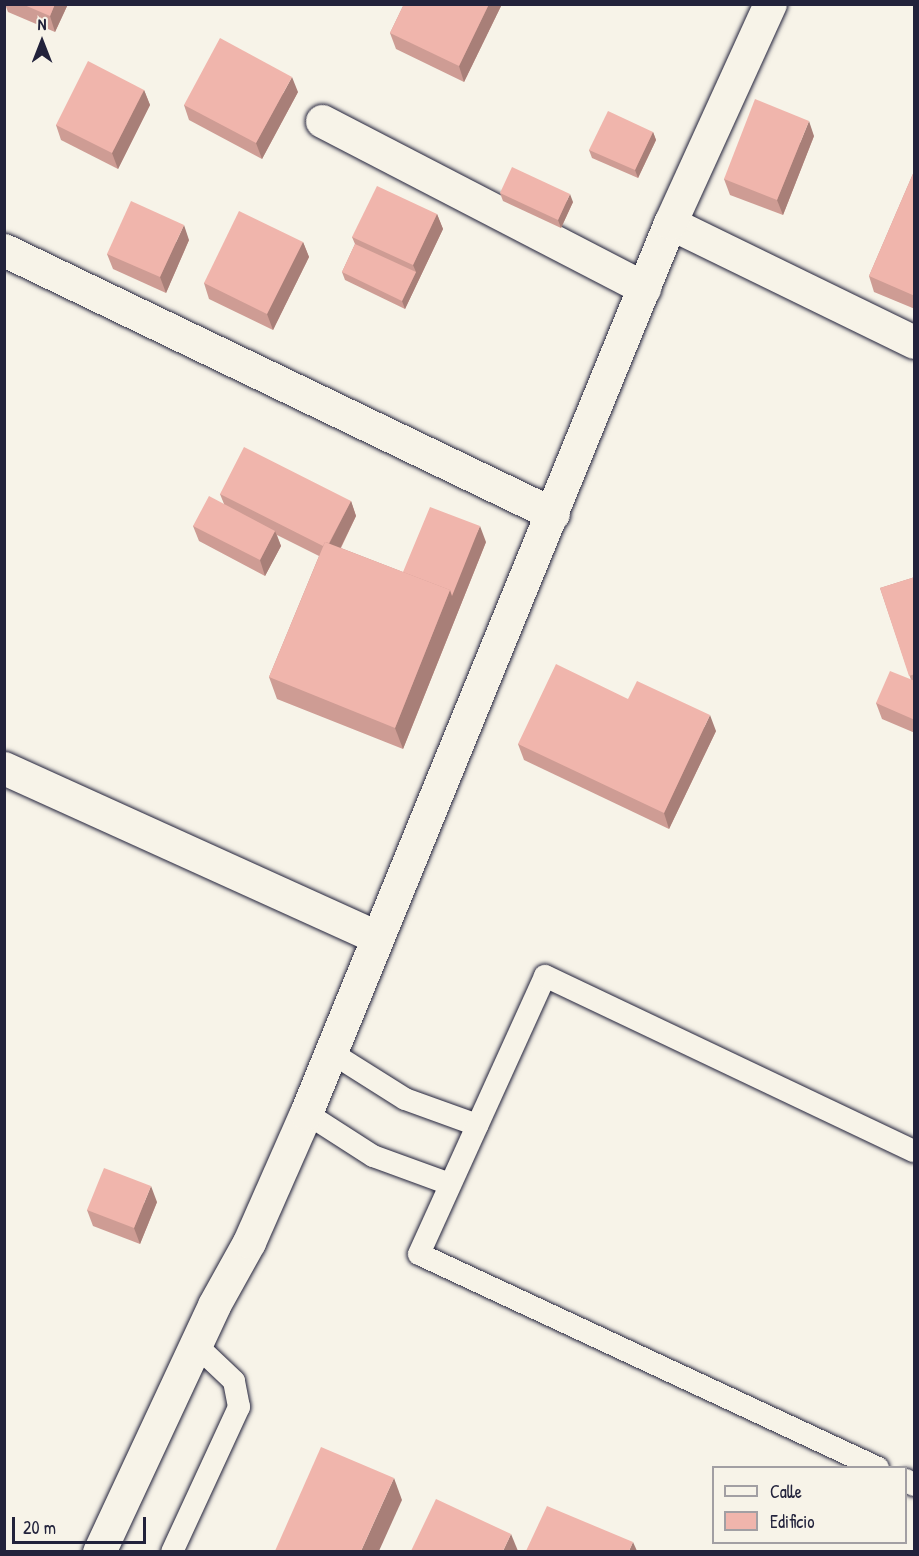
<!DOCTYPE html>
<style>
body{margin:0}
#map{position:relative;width:919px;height:1556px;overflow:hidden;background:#f7f3e8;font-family:"Patrick Hand",sans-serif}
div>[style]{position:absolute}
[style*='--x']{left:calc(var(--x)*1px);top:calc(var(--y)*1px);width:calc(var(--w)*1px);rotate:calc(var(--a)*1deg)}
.roads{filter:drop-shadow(0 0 2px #22223b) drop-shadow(0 0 2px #22223b)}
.lane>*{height:22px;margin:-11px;padding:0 11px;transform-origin:11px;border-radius:11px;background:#f7f3e8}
.street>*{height:33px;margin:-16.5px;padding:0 16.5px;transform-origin:16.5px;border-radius:16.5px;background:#f7f3e8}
.wall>*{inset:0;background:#ce9c94}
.shaded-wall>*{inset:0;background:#a87f78}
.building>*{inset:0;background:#f0b5ac}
span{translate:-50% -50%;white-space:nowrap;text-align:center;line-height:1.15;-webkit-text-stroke:5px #f7f3e8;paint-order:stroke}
.frame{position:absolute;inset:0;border:6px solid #22223b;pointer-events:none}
.legend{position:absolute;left:712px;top:1466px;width:195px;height:78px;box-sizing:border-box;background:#f7f3e8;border:2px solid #a29fa3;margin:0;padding:8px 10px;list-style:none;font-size:18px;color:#22223b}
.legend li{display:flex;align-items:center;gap:12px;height:30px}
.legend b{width:30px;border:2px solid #a29fa3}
.north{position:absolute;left:12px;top:12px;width:60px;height:60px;-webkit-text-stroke:4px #f7f3e8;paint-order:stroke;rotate:0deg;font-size:16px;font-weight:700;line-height:24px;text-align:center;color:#22223b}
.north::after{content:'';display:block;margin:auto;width:21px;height:27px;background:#22223b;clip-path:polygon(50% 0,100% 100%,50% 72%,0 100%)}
.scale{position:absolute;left:12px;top:1517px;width:134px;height:27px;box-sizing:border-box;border:3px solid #22223b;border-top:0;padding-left:8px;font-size:18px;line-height:21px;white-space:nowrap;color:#22223b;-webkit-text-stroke:4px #f7f3e8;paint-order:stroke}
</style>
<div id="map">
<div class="roads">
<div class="lane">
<div style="--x:332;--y:1053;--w:86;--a:32.2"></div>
<div style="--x:405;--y:1099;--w:77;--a:19.9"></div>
<div style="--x:306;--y:1113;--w:80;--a:32.7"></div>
<div style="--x:373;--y:1156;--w:82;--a:20"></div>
<div style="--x:878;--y:1468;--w:506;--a:-155"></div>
<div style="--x:419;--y:1254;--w:305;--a:-65.6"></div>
<div style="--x:545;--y:976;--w:408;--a:25.4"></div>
<div style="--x:906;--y:1480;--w:9;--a:32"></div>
<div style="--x:172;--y:1552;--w:160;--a:-65.2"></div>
<div style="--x:239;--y:1407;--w:26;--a:-101"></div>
<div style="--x:234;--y:1381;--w:52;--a:-136.5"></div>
</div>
<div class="street">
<div style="--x:322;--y:121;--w:363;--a:27.4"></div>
<div style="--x:670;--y:223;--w:271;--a:26"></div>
<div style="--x:4;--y:250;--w:609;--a:25.68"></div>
<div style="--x:4;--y:768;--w:409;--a:24.4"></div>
<div style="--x:99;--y:1552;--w:272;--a:-65"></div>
<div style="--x:214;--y:1305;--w:72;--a:-60.9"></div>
<div style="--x:249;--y:1242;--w:141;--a:-66.2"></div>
<div style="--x:306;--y:1113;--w:962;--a:-67.76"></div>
<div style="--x:670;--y:223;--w:241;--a:-65.5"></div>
</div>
</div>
<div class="wall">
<div style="clip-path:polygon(5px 4px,68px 4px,55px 32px,8px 12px)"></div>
<div style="clip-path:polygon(404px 4px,502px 4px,464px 82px,396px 49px,390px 33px)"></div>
<div style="clip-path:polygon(144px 90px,150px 105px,118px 169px,61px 140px,56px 125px)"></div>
<div style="clip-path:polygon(298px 92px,262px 159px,189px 120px,184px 105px)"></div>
<div style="clip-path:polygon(653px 132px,656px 140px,638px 178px,592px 158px,589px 150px)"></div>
<div style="clip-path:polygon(814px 136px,783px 215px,730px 195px,724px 179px)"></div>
<div style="clip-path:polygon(915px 169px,915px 309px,874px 292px,869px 276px)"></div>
<div style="clip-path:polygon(500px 193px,573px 202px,561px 228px,503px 201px)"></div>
<div style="clip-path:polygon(437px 214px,443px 229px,405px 309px,345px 280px,342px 272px,355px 244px,352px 237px)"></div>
<div style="clip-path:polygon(189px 240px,166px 293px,113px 269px,107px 254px)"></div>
<div style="clip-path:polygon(303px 242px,309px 257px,273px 330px,209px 299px,204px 283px)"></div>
<div style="clip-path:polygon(220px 494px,351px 501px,356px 516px,341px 548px,403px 572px,486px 542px,403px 749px,277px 699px,269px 677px,319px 556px,277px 535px,281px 546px,265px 576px,199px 541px,193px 526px,224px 504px)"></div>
<div style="clip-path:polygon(915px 577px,915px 733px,882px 719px,876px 703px,911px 680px,880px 588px)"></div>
<div style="clip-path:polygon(628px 699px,716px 731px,669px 829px,524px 760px,518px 744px)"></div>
<div style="clip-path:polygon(157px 1202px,140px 1244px,93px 1226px,87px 1210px)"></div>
</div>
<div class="shaded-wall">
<div style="clip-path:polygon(55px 4px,68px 4px,55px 32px,50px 16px)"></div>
<div style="clip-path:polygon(489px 4px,502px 4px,464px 82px,459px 66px)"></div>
<div style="clip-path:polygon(292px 77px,298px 92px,262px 159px,256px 143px)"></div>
<div style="clip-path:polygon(144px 90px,150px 105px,118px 169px,112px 153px)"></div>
<div style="clip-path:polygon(809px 121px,814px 136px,783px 215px,777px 200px)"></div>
<div style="clip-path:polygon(653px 132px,656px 140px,638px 178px,635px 170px)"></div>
<div style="clip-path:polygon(570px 194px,573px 202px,561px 228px,558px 220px)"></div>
<div style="clip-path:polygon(437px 214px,443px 229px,405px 309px,402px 301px,416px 272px,413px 265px)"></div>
<div style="clip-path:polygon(184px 225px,189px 240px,166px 293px,160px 277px)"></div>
<div style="clip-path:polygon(303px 242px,309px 257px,273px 330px,267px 314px)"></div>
<div style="clip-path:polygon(351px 501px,356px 516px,333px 563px,327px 548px)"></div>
<div style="clip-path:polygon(480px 526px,486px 542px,403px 749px,395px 728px,450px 590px)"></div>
<div style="clip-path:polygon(275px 531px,281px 546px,265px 576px,260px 560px)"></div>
<div style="clip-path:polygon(710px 715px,716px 731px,669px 829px,664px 813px)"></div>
<div style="clip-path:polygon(151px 1186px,157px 1202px,140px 1244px,134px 1228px)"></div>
<div style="clip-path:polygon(394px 1478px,402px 1500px,379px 1551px,361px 1551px)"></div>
<div style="clip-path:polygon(511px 1534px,518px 1551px,503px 1551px)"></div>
<div style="clip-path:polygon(633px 1542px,637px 1551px,629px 1551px)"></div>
</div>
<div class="building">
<div style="clip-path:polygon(22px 4px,55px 4px,50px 16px)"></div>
<div style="clip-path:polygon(404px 4px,489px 4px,459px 66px,390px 33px)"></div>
<div style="clip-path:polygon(220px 38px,292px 77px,256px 143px,184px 105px)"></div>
<div style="clip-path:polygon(88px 61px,144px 90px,112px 153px,56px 125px)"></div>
<div style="clip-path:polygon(755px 99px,809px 121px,777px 200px,724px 179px)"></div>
<div style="clip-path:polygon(608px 111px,653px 132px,635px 170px,589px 150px)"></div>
<div style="clip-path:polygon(512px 167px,570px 194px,558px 220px,500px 193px)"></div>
<div style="clip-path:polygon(915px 169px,915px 296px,869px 276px)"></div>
<div style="clip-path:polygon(377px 186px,437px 214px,413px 265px,352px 237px)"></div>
<div style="clip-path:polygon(131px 201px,184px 225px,160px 277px,107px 254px)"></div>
<div style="clip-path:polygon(239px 211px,303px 242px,267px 314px,204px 283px)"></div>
<div style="clip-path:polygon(355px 244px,416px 272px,402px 301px,342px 272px)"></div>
<div style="clip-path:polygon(244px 447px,351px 501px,329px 543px,325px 542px,323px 546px,220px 494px)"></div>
<div style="clip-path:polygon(209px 496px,275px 531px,260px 560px,193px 526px)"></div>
<div style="clip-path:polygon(430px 507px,480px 526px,452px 596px,450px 590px,403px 572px)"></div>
<div style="clip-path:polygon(325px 542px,450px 590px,395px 728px,269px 677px)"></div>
<div style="clip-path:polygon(915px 577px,915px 674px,909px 676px,880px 588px)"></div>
<div style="clip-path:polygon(556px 664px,628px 699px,637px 681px,710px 715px,664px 813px,518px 744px)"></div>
<div style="clip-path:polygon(890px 671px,915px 681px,915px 720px,876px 703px)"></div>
<div style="clip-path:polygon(104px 1168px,151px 1186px,134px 1228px,87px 1210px)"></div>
<div style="clip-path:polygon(321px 1447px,394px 1478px,361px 1551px,275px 1551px)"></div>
<div style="clip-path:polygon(436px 1499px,511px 1534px,503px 1551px,411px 1551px)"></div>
<div style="clip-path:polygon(547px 1506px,633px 1542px,629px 1551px,526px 1551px)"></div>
</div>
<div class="frame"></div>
<ul class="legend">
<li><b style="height:8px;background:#f7f3e8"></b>Calle</li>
<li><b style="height:16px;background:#f0b5ac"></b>Edificio</li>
</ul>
<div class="north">N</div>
<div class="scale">20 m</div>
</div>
